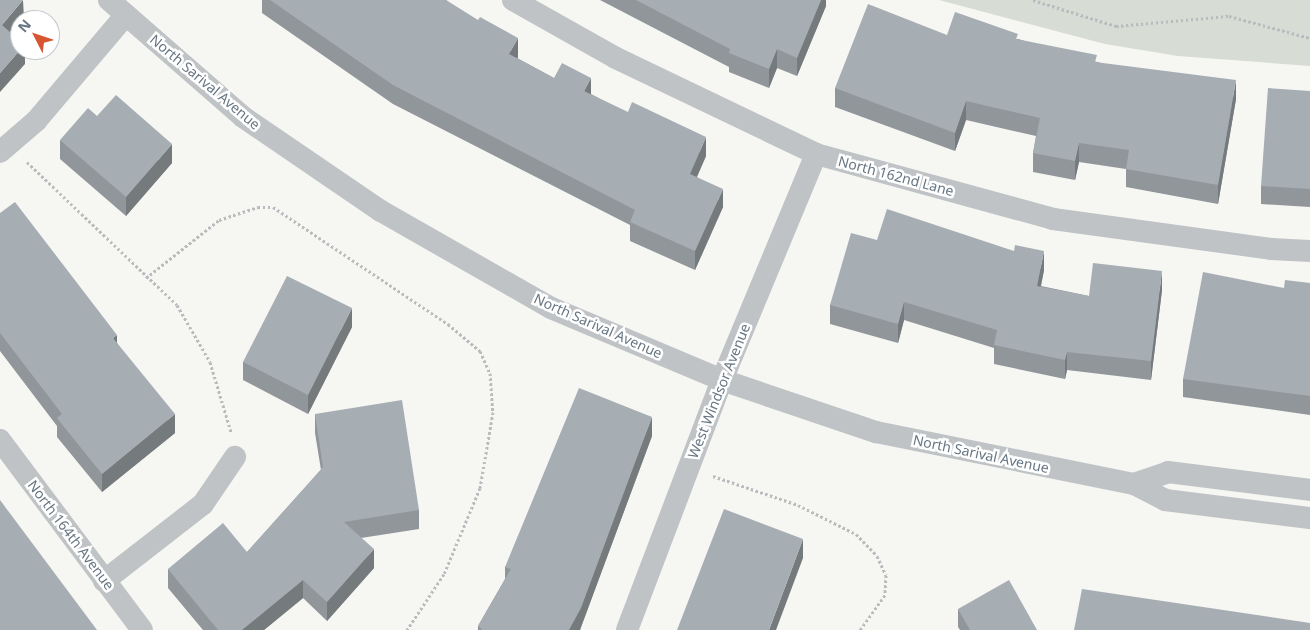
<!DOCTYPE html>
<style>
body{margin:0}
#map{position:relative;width:1310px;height:630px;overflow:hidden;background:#f6f6f3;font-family:"Noto Sans",sans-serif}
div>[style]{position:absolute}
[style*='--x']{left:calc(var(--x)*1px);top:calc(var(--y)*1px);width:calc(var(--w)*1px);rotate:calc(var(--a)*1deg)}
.green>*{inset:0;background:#d7dcd4}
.path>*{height:3px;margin-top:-1.5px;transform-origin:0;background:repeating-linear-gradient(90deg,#b9bcbe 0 2.5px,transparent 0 5px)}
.street>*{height:22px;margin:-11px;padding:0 11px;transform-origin:11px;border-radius:11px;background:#bfc3c6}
.wall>*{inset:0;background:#90969a}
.shaded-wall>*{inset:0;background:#757a7d}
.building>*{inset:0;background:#a7aeb3}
span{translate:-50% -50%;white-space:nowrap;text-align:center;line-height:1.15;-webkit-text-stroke:5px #fff;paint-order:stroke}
.street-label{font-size:14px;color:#677682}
.north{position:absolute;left:10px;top:10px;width:50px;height:50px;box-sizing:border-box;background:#fff;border:1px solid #c2c8cd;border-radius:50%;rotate:311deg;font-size:14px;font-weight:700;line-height:20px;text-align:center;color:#677682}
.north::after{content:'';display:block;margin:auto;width:18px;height:22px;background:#d85531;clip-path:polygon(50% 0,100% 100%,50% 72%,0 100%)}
</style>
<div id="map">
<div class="green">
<div style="clip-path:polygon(939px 0,1310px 0,1310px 66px,1178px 56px,1105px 44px)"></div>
</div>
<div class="path">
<div style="--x:1033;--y:0;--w:87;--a:17.4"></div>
<div style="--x:1116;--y:26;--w:113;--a:-5.1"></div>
<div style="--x:1229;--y:16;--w:84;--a:15.2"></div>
<div style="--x:27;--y:162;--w:207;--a:43.6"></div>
<div style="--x:177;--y:305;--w:66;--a:59.9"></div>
<div style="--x:210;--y:362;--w:73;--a:73.3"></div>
<div style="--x:146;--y:278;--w:93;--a:-38.5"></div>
<div style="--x:219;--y:220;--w:41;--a:-18.4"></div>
<div style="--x:258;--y:207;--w:15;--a:0"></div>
<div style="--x:273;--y:207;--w:211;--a:33.8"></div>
<div style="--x:448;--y:324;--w:42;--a:40.2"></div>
<div style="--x:480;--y:351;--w:24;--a:66"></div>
<div style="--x:490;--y:373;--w:39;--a:86"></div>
<div style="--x:493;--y:412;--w:77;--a:99.7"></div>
<div style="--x:480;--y:488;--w:93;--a:112.7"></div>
<div style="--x:444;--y:574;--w:67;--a:123.5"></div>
<div style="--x:713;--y:476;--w:90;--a:18.8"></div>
<div style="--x:798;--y:505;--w:65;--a:26.6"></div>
<div style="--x:856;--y:534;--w:30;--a:46"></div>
<div style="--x:877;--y:556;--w:21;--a:65"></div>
<div style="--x:886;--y:575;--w:20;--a:93"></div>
<div style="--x:885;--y:595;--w:43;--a:125.5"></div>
</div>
<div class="street">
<div style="--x:109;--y:0;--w:178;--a:41.1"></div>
<div style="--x:243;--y:117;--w:167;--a:34.3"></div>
<div style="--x:381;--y:211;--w:196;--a:29.7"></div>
<div style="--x:551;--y:308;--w:186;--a:22.8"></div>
<div style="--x:722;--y:380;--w:163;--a:18.7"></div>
<div style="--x:876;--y:432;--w:263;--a:11.4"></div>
<div style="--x:1134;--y:484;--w:35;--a:27"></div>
<div style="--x:1165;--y:500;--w:146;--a:7.1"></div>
<div style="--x:513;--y:0;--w:118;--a:29.4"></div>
<div style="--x:616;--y:58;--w:222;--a:25.6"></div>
<div style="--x:816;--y:154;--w:246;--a:15.3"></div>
<div style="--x:1053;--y:219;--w:220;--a:7.8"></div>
<div style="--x:1271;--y:249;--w:39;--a:3"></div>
<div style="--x:0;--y:152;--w:48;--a:-40.7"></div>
<div style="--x:36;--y:121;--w:139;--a:-49.7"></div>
<div style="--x:0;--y:440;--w:237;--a:53.2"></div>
<div style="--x:1134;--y:484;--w:36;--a:-19"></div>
<div style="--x:1168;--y:472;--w:143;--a:7.2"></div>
<div style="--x:104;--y:581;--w:125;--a:-37.9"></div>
<div style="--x:203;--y:504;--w:57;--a:-55.8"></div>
<div style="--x:627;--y:630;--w:267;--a:-69.2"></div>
<div style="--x:722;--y:380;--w:245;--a:-67.4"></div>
</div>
<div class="wall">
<div style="clip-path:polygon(262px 0,446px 0,518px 57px,517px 58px,554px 78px,591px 94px,706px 156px,697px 177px,723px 207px,695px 270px,630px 241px,630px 225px,393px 104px,262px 13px)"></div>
<div style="clip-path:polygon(600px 0,826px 0,826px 6px,797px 76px,777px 68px,769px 88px,729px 72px,729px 67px)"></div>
<div style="clip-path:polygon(947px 35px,1018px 39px,1097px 62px,1236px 99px,1218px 204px,1126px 187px,1126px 169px,1079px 162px,1075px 180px,1033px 172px,1033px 153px,1036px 136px,966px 120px,955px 151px,835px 107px,835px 88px)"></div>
<div style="clip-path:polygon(1310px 91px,1310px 207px,1261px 204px,1261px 186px)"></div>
<div style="clip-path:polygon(60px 140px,172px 163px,126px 216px,60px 159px)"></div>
<div style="clip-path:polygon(0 213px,117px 343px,175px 433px,102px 492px,57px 437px,57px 426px,0 351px)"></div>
<div style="clip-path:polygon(877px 240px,1014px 251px,1044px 270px,1041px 286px,1089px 296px,1162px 290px,1151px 380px,1067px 370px,1065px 379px,994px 364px,994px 348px,904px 320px,898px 343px,830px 324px,830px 305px)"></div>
<div style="clip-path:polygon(1310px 283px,1310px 415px,1183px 397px,1183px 379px,1284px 288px)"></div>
<div style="clip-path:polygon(352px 327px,308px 414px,243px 380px,243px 362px)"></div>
<div style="clip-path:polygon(315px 414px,419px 510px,419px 529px,361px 538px,374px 568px,327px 621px,303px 598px,264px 630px,203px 630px,168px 588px,168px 569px,247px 552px,321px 470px,315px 433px)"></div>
<div style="clip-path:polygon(652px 436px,580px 630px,478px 630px,478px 626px,505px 579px,505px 567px)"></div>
<div style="clip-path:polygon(958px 609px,1037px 630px,960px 630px,958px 627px)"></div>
</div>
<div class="shaded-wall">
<div style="clip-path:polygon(23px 0,24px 18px,22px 20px,20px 20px,20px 23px,2px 44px,2px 25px)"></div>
<div style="clip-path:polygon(821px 0,826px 0,826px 6px,797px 76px,797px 58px)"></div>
<div style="clip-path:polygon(518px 38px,518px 57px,509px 73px,509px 54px)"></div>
<div style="clip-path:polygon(777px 49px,777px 68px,769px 88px,769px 69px)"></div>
<div style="clip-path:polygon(20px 50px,25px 50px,25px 64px,0 92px,0 73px)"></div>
<div style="clip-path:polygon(591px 78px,591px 97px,584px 91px)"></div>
<div style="clip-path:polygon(1236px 80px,1236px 99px,1218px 204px,1218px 185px)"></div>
<div style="clip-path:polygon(966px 101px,966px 120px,955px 151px,955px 133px)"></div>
<div style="clip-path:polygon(706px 137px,706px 156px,690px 192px,690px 174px)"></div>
<div style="clip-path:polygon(1079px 143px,1079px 162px,1075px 180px,1075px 161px)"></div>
<div style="clip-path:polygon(172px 144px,172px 163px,126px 216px,126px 197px)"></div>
<div style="clip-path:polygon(723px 189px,723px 207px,695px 270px,695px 251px)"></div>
<div style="clip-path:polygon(1044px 251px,1044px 270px,1037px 304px,1037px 286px)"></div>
<div style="clip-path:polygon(1162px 271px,1162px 290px,1151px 380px,1151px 361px)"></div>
<div style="clip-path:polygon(904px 302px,904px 320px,898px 343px,898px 324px)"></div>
<div style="clip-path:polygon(352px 308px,352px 327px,308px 414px,308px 395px)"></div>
<div style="clip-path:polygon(117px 335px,117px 354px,113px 338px)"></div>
<div style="clip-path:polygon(1067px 352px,1067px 370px,1065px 379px,1065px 360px)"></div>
<div style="clip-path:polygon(175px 414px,175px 433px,102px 492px,102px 474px)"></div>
<div style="clip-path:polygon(652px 417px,652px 436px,581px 627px,580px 630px,569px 630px)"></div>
<div style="clip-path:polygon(803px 539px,803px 558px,776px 630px,769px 630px)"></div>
<div style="clip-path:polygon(374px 549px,374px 568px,327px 621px,327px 602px)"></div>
<div style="clip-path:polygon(303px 580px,303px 598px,264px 630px,242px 630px)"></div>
</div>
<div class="building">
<div style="clip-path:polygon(0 0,23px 0,2px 25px,20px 41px,20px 50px,0 73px)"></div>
<div style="clip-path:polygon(270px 0,446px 0,478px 20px,480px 17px,518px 38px,509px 54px,554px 78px,562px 63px,591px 78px,584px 91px,628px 112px,632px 102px,706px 137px,690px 174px,723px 189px,695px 251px,630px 222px,635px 210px,393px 85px)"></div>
<div style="clip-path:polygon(636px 0,821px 0,797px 58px,777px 49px,769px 69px,729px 53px,730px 49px)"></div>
<div style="clip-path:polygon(868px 4px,947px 35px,955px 12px,1018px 34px,1016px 39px,1097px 55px,1095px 62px,1236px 80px,1218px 185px,1126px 169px,1129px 150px,1079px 143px,1075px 161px,1033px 153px,1040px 118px,966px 101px,955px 133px,835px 88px)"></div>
<div style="clip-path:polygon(1268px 88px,1310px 91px,1310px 189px,1261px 186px)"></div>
<div style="clip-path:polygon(116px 95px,172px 144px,126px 197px,60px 140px,88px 108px,97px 116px)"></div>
<div style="clip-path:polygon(15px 202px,117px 335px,113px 338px,175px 414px,102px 474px,57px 418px,62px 414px,0 333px,0 213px)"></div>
<div style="clip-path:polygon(887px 209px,1014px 251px,1015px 245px,1044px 251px,1037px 286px,1089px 296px,1093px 263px,1162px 271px,1151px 361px,1067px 352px,1065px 360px,994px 345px,997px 330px,904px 302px,898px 324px,830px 305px,851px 233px,877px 240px)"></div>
<div style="clip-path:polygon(1203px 272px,1284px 288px,1285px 280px,1310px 283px,1310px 396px,1183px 379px)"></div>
<div style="clip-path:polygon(287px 276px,352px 308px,308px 395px,243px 362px)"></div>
<div style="clip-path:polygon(579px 388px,652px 417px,581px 608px,569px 630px,481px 630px,482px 629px,478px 626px,511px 569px,505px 567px)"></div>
<div style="clip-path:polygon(402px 400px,419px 510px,344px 522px,374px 549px,327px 602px,303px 580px,242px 630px,218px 630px,168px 569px,223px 523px,247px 552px,323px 467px,315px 414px)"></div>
<div style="clip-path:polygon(0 500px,97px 630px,0 630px)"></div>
<div style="clip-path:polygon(724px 509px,803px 539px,769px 630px,677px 630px)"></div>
<div style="clip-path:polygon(1009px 580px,1037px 630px,970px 630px,958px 609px)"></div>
<div style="clip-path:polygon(1082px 589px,1310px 623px,1310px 630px,1074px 630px)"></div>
</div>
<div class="street-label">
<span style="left:205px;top:82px;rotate:40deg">North Sarival Avenue</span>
<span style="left:896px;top:176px;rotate:15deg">North 162nd Lane</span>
<span style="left:598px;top:326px;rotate:24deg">North Sarival Avenue</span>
<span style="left:719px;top:391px;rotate:-68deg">West Windsor Avenue</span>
<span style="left:981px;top:454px;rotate:12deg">North Sarival Avenue</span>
<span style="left:71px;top:535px;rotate:53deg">North 164th Avenue</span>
</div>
<div class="north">N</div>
</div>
